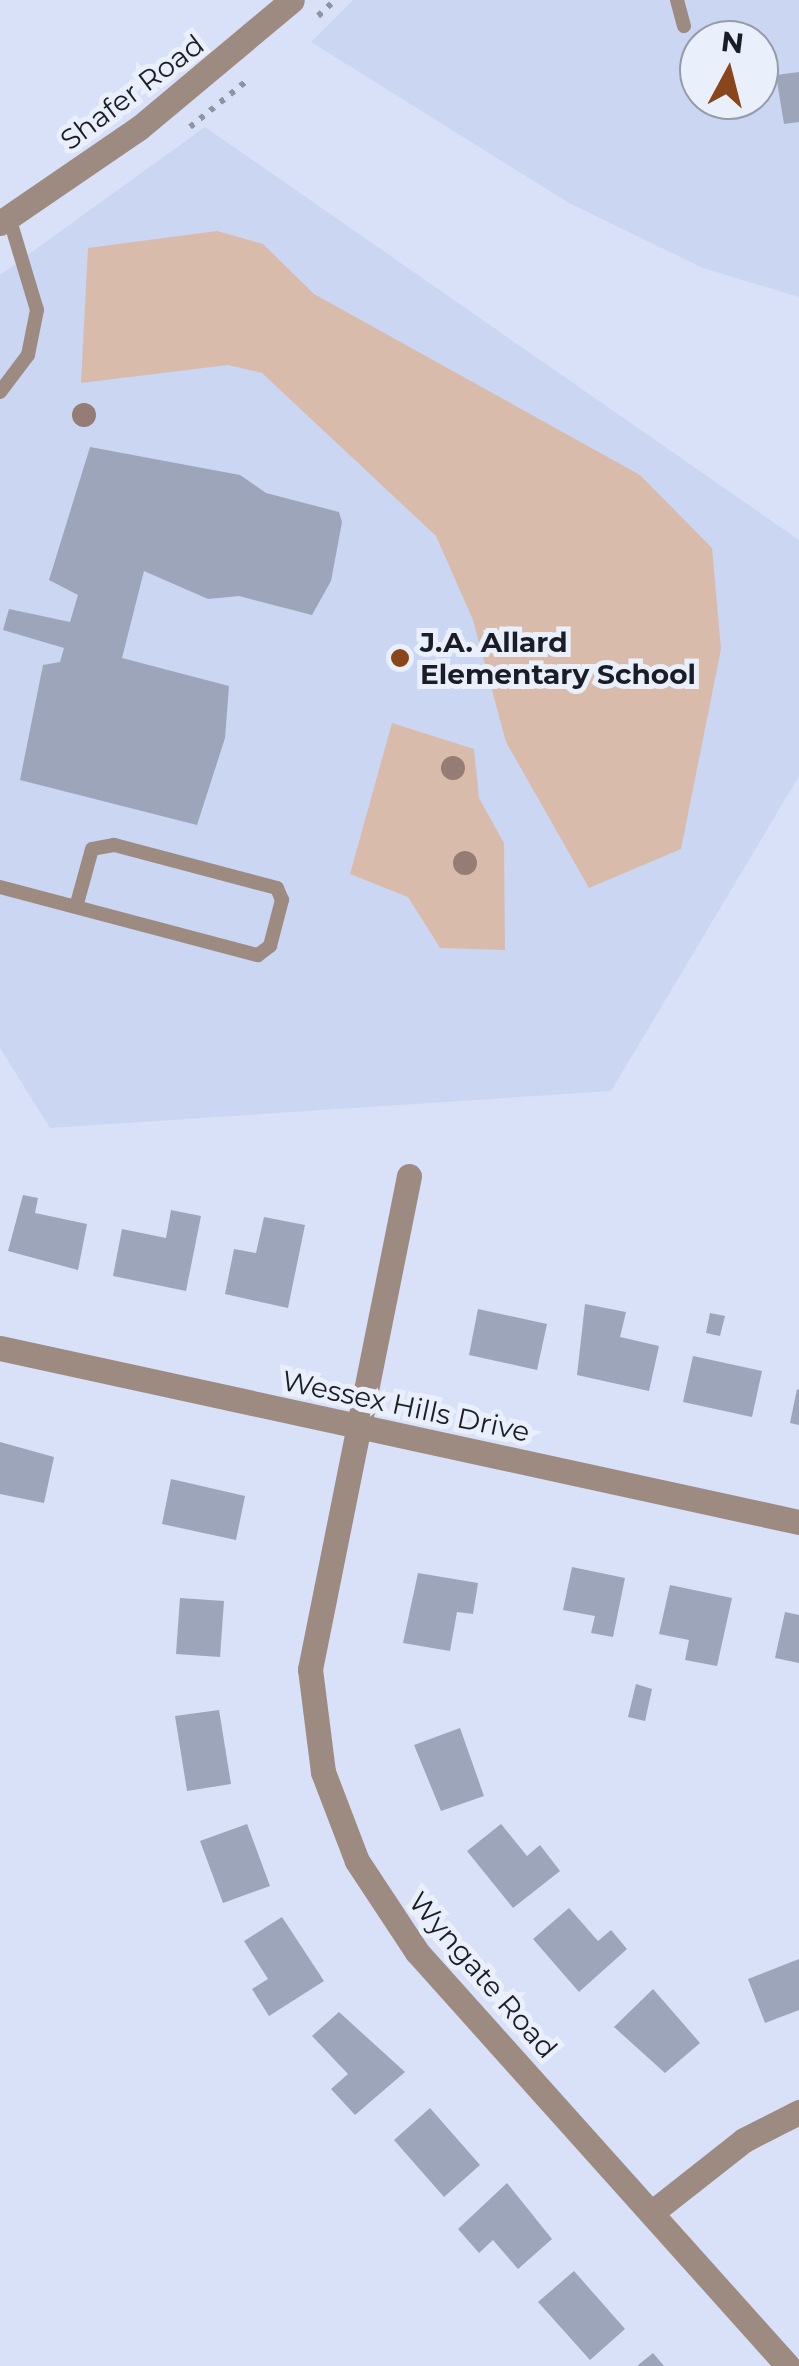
<!DOCTYPE html>
<style>
body{margin:0}
#map{position:relative;width:799px;height:2366px;overflow:hidden;background:#d8e1f7;font-family:Montserrat,sans-serif}
div>[style]{position:absolute}
[style*='--x']{left:calc(var(--x)*1px);top:calc(var(--y)*1px);width:calc(var(--w)*1px);rotate:calc(var(--a)*1deg)}
.built>*{inset:0;background:#cad6f2}
.green>*{inset:0;background:#d9bbac}
.building>*{inset:0;background:#9ca5b9}
.path>*{height:6px;margin-top:-3px;transform-origin:0;background:repeating-linear-gradient(90deg,#8d94a4 0 5px,transparent 0 13px)}
.lane>*{height:14px;margin:-7px;padding:0 7px;transform-origin:7px;border-radius:7px;background:#9d8b82}
.street>*{height:25px;margin:-12.5px;padding:0 12.5px;transform-origin:12.5px;border-radius:12.5px;background:#9d8b82}
.trees>*{width:24px;height:24px;margin:-12px;border-radius:50%;background:#957d75}
.dots>*{width:28px;height:28px;translate:-50% -50%;box-sizing:border-box;border:5px solid #e9effb;border-radius:50%}
span{translate:-50% -50%;white-space:nowrap;text-align:center;line-height:1.15;-webkit-text-stroke:10px #e9effb;paint-order:stroke}
.street-label{font-size:28px;color:#1a1d25}
.poi-label{font-size:28px;color:#1a1d25;font-weight:700}
.left{translate:0 -50%;text-align:left}
.north{position:absolute;left:679px;top:20px;width:100px;height:100px;box-sizing:border-box;background:#e9effb;border:2px solid #969ba5;border-radius:50%;rotate:7deg;font-size:28px;font-weight:700;line-height:40px;text-align:center;color:#1a1d25}
.north::after{content:'';display:block;margin:auto;width:35px;height:45px;background:#8a461b;clip-path:polygon(50% 0,100% 100%,50% 72%,0 100%)}
</style>
<div id="map">
<div class="built">
<div style="clip-path:polygon(evenodd,353px 0,799px 0,799px 297px,703px 268px,569px 203px,311px 42px,353px 0,699px 40px,759px 40px,759px 100px,699px 100px,699px 40px)"></div>
<div style="clip-path:polygon(205px 127px,799px 540px,799px 776px,611px 1091px,50px 1128px,0 1048px,0 275px)"></div>
</div>
<div class="green">
<div style="clip-path:polygon(217px 231px,263px 244px,314px 294px,640px 475px,712px 548px,721px 649px,681px 849px,589px 888px,506px 742px,473px 620px,436px 536px,262px 373px,228px 365px,81px 383px,88px 248px)"></div>
<div style="clip-path:polygon(392px 723px,474px 749px,479px 798px,504px 843px,505px 950px,440px 948px,408px 897px,350px 874px)"></div>
</div>
<div class="building">
<div style="clip-path:polygon(799px 72px,799px 122px,784px 124px,776px 75px)"></div>
<div style="clip-path:polygon(90px 447px,240px 475px,266px 493px,339px 512px,342px 522px,331px 581px,312px 615px,239px 596px,208px 599px,144px 571px,122px 658px,229px 686px,225px 738px,197px 825px,20px 780px,43px 665px,60px 662px,64px 648px,3px 630px,9px 609px,70px 622px,78px 595px,49px 580px)"></div>
<div style="clip-path:polygon(23px 1195px,38px 1198px,35px 1213px,87px 1224px,78px 1270px,8px 1251px)"></div>
<div style="clip-path:polygon(171px 1210px,201px 1216px,186px 1291px,113px 1276px,122px 1229px,166px 1238px)"></div>
<div style="clip-path:polygon(264px 1217px,305px 1225px,288px 1308px,225px 1294px,234px 1249px,256px 1253px)"></div>
<div style="clip-path:polygon(585px 1304px,626px 1312px,620px 1337px,659px 1346px,649px 1391px,577px 1375px)"></div>
<div style="clip-path:polygon(478px 1309px,547px 1324px,537px 1370px,469px 1355px)"></div>
<div style="clip-path:polygon(710px 1313px,725px 1316px,720px 1336px,706px 1333px)"></div>
<div style="clip-path:polygon(693px 1356px,762px 1371px,752px 1417px,683px 1402px)"></div>
<div style="clip-path:polygon(797px 1389px,799px 1390px,799px 1425px,790px 1423px)"></div>
<div style="clip-path:polygon(0 1442px,54px 1457px,44px 1503px,0 1494px)"></div>
<div style="clip-path:polygon(171px 1479px,245px 1496px,236px 1540px,162px 1524px)"></div>
<div style="clip-path:polygon(572px 1567px,625px 1578px,613px 1637px,591px 1633px,595px 1616px,563px 1610px)"></div>
<div style="clip-path:polygon(418px 1573px,478px 1583px,473px 1614px,457px 1612px,450px 1651px,403px 1643px)"></div>
<div style="clip-path:polygon(670px 1585px,732px 1598px,717px 1666px,685px 1660px,689px 1640px,659px 1634px)"></div>
<div style="clip-path:polygon(180px 1598px,224px 1601px,220px 1657px,176px 1654px)"></div>
<div style="clip-path:polygon(785px 1612px,799px 1615px,799px 1663px,775px 1658px)"></div>
<div style="clip-path:polygon(636px 1684px,652px 1689px,645px 1721px,628px 1717px)"></div>
<div style="clip-path:polygon(219px 1710px,231px 1784px,187px 1791px,175px 1716px)"></div>
<div style="clip-path:polygon(460px 1728px,484px 1796px,441px 1811px,414px 1745px)"></div>
<div style="clip-path:polygon(247px 1824px,270px 1886px,223px 1903px,200px 1841px)"></div>
<div style="clip-path:polygon(501px 1824px,527px 1856px,540px 1845px,560px 1871px,513px 1908px,467px 1851px)"></div>
<div style="clip-path:polygon(569px 1908px,598px 1941px,611px 1930px,627px 1949px,579px 1992px,533px 1939px)"></div>
<div style="clip-path:polygon(282px 1917px,324px 1981px,269px 2016px,252px 1989px,268px 1979px,244px 1941px)"></div>
<div style="clip-path:polygon(799px 1959px,799px 2010px,765px 2023px,748px 1979px)"></div>
<div style="clip-path:polygon(653px 1989px,700px 2043px,665px 2073px,614px 2027px)"></div>
<div style="clip-path:polygon(339px 2012px,405px 2072px,355px 2115px,331px 2089px,348px 2074px,312px 2036px)"></div>
<div style="clip-path:polygon(430px 2108px,480px 2165px,444px 2197px,394px 2140px)"></div>
<div style="clip-path:polygon(507px 2183px,552px 2239px,518px 2269px,493px 2240px,479px 2253px,458px 2229px)"></div>
<div style="clip-path:polygon(574px 2271px,625px 2329px,590px 2360px,538px 2302px)"></div>
<div style="clip-path:polygon(653px 2353px,664px 2366px,637px 2366px)"></div>
</div>
<div class="path">
<div style="--x:318;--y:16;--w:23;--a:-43"></div>
<div style="--x:190;--y:127;--w:77;--a:-39.2"></div>
</div>
<div class="lane">
<div style="--x:677;--y:0;--w:27;--a:75"></div>
<div style="--x:0;--y:392;--w:46;--a:-52.9"></div>
<div style="--x:28;--y:355;--w:46;--a:-78.7"></div>
<div style="--x:37;--y:310;--w:97;--a:-106.8"></div>
<div style="--x:0;--y:887;--w:267;--a:14.8"></div>
<div style="--x:258;--y:955;--w:15;--a:-37"></div>
<div style="--x:270;--y:946;--w:48;--a:-75.4"></div>
<div style="--x:282;--y:900;--w:13;--a:-113"></div>
<div style="--x:277;--y:888;--w:169;--a:-165.2"></div>
<div style="--x:114;--y:845;--w:22;--a:170"></div>
<div style="--x:92;--y:849;--w:60;--a:105.4"></div>
</div>
<div class="street">
<div style="--x:0;--y:223;--w:168;--a:-34.4"></div>
<div style="--x:139;--y:128;--w:199;--a:-39.9"></div>
<div style="--x:409;--y:1176;--w:503;--a:101.35"></div>
<div style="--x:310;--y:1669;--w:104;--a:82.8"></div>
<div style="--x:323;--y:1772;--w:95;--a:69.1"></div>
<div style="--x:357;--y:1861;--w:109;--a:56.6"></div>
<div style="--x:417;--y:1952;--w:556;--a:48.14"></div>
<div style="--x:0;--y:1348;--w:818;--a:12.29"></div>
<div style="--x:655;--y:2210;--w:113;--a:-38.2"></div>
<div style="--x:744;--y:2140;--w:62;--a:-27"></div>
</div>
<div class="trees">
<div style="left:84px;top:415px"></div>
<div style="left:453px;top:768px"></div>
<div style="left:465px;top:863px"></div>
</div>
<div class="dots">
<div style="left:400px;top:658px;background:#8a461b"></div>
</div>
<div class="street-label">
<span style="left:132px;top:92px;rotate:-37deg">Shafer Road</span>
<span style="left:406px;top:1406px;rotate:12deg">Wessex Hills Drive</span>
<span style="left:483px;top:1975px;rotate:49deg">Wyngate Road</span>
</div>
<div class="poi-label">
<span class="left" style="left:420px;top:658px">J.A. Allard<br>Elementary School</span>
</div>
<div class="north">N</div>
</div>
